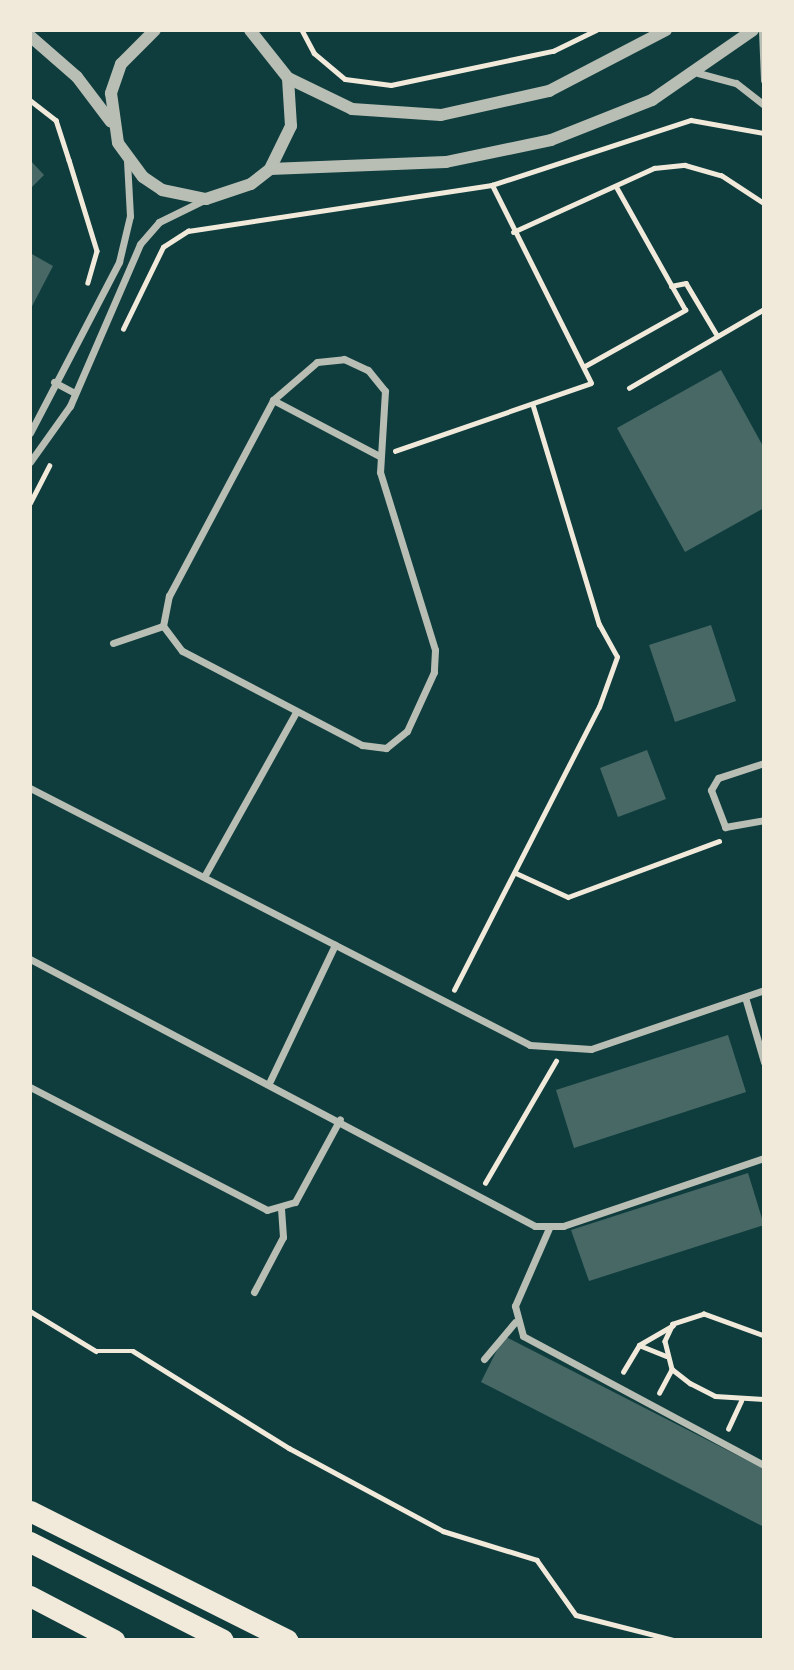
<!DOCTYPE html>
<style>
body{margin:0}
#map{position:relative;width:794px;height:1670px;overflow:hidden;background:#0f3d3e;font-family:"Times New Roman",serif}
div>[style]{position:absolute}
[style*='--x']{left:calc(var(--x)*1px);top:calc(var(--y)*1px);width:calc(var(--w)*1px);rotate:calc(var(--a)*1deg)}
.building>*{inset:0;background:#486865}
.path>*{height:4.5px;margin:-2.25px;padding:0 2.25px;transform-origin:2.25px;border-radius:2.25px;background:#f1e9da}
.minor>*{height:7px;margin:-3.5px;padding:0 3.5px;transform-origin:3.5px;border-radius:3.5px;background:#b8beb3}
.tertiary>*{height:12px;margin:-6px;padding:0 6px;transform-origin:6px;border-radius:6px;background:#b8beb3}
.motorway>*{height:21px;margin:-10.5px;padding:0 10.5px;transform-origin:10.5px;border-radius:10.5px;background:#f1e9da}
span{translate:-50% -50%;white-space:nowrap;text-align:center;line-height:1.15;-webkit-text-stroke:5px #f1e9da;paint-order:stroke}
.frame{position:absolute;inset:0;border:32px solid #f1e9da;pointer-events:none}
</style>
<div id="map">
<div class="building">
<div style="clip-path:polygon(30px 160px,44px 175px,30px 189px)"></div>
<div style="clip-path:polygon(30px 253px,53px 266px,30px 310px)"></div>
<div style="clip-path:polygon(721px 370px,764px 448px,764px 508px,685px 552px,617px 428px)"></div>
<div style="clip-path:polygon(711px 625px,736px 701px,675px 722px,649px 645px)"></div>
<div style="clip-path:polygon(647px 750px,666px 799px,618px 817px,600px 768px)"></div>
<div style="clip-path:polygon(728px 1035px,746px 1092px,574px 1148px,556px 1090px)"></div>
<div style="clip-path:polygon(748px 1173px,764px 1225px,589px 1281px,571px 1230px)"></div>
<div style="clip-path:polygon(504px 1336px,764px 1469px,764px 1527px,481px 1382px)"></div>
</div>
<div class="path">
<div style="--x:302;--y:30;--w:26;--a:62"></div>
<div style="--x:314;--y:53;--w:40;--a:40"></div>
<div style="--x:345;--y:79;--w:46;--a:7.4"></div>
<div style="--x:391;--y:85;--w:166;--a:-11.9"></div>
<div style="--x:553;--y:51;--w:48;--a:-26"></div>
<div style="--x:30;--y:100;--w:33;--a:38"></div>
<div style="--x:56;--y:120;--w:42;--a:72"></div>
<div style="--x:69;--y:160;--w:95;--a:72.9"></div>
<div style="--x:97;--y:251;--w:33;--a:106"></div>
<div style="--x:513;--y:232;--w:155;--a:-24.4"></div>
<div style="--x:654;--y:168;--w:31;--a:-6"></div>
<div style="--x:685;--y:165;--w:37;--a:16"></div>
<div style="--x:721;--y:175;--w:51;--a:33.1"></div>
<div style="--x:671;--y:286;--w:15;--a:-11"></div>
<div style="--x:686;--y:283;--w:61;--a:59.2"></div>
<div style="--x:123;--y:329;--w:91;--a:-64"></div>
<div style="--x:163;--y:247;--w:30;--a:-33"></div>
<div style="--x:188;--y:231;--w:307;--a:-8.6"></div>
<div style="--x:492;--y:185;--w:209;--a:-18.1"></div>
<div style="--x:691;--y:120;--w:74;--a:10.1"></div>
<div style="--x:585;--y:366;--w:115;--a:-29.2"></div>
<div style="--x:685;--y:310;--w:141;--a:-119.3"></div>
<div style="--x:629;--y:388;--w:156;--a:-30.3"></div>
<div style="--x:395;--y:451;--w:207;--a:-19.1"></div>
<div style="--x:591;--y:383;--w:221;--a:-116.6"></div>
<div style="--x:30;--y:503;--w:42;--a:-62.8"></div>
<div style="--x:516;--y:873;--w:57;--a:24.8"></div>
<div style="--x:568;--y:897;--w:161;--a:-20.3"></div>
<div style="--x:454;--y:990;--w:318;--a:-62.9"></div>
<div style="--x:599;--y:707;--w:53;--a:-70.2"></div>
<div style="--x:617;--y:657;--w:37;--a:-119"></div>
<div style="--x:599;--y:625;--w:228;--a:-106.8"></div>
<div style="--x:485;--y:1183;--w:141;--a:-59.8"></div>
<div style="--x:30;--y:1311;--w:77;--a:31.2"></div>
<div style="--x:96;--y:1351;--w:37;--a:0"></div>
<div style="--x:133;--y:1351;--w:184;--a:31.9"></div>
<div style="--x:289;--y:1448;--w:175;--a:28.3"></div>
<div style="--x:443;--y:1531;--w:98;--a:17.1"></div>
<div style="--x:537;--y:1560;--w:67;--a:54.7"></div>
<div style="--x:576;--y:1615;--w:101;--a:14.3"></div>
<div style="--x:764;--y:1336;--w:64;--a:-159.9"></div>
<div style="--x:704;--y:1314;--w:33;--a:162"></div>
<div style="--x:673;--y:1324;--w:19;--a:115"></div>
<div style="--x:665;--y:1341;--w:29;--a:76"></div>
<div style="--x:672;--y:1369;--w:23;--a:38"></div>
<div style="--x:690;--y:1383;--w:28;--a:27"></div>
<div style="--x:715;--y:1396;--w:49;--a:3.5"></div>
<div style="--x:639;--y:1345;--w:29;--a:22"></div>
<div style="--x:623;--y:1372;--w:31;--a:-59"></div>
<div style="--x:639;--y:1345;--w:39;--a:-30"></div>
<div style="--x:659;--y:1393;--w:27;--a:-62"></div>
<div style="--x:728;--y:1429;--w:31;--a:-65"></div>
</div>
<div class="minor">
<div style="--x:762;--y:30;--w:50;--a:87.7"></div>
<div style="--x:698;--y:73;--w:39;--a:15"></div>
<div style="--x:736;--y:83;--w:36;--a:38"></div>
<div style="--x:344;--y:359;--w:26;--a:25"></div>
<div style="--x:368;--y:370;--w:27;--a:51"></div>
<div style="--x:385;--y:391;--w:81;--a:93.5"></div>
<div style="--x:380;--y:472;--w:186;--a:72.8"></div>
<div style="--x:435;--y:650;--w:22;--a:93"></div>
<div style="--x:434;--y:672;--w:65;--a:114.6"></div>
<div style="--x:407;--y:731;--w:27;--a:141"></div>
<div style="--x:386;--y:748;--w:24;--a:-173"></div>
<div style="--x:362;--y:745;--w:203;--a:-152.4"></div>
<div style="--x:182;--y:651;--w:31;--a:-127"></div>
<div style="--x:163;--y:626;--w:31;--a:-79"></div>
<div style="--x:169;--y:596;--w:222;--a:-62"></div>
<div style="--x:273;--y:400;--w:58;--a:-40.8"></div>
<div style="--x:317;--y:362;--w:27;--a:-6"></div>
<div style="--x:54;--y:382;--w:24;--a:28"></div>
<div style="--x:273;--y:400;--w:120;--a:27.8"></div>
<div style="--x:30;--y:433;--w:193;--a:-62.5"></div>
<div style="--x:119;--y:262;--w:47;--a:-76.6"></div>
<div style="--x:130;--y:216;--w:55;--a:-93.1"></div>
<div style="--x:30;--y:462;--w:69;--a:-54.5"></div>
<div style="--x:70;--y:406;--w:176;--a:-66.6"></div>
<div style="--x:140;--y:244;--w:29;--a:-49"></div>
<div style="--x:159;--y:222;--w:50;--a:-26.1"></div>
<div style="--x:113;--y:643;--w:53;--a:-18.8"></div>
<div style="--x:764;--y:763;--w:48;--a:161.9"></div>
<div style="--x:718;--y:778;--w:14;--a:120"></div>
<div style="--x:711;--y:790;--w:40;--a:69"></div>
<div style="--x:725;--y:827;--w:40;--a:-10"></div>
<div style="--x:30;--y:788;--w:562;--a:27.2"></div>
<div style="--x:530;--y:1045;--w:61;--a:3.8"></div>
<div style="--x:591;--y:1049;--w:183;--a:-18.8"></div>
<div style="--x:205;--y:875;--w:187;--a:-60.8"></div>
<div style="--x:30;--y:959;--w:571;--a:27.87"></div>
<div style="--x:535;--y:1226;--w:28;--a:0"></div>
<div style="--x:563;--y:1226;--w:212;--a:-18.7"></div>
<div style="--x:745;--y:997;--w:68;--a:73.7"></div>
<div style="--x:270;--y:1081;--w:151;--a:-64.5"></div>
<div style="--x:30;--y:1087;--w:267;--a:27.4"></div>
<div style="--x:267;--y:1210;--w:29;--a:-16"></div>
<div style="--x:295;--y:1202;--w:94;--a:-61.5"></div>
<div style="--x:549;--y:1228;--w:85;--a:113.6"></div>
<div style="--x:515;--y:1306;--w:31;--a:75"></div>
<div style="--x:523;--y:1336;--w:273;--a:28.2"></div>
<div style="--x:254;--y:1292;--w:62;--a:-62.2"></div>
<div style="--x:283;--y:1237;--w:28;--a:-94"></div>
<div style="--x:484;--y:1359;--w:48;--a:-50"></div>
</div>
<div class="tertiary">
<div style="--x:155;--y:30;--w:48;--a:135"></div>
<div style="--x:121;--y:64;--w:31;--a:109"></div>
<div style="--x:111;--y:93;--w:50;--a:82"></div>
<div style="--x:118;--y:143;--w:42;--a:53.7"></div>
<div style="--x:143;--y:177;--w:23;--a:34"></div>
<div style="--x:162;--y:190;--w:45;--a:11.6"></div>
<div style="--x:206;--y:199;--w:47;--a:-18.4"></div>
<div style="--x:251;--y:184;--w:24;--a:-38"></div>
<div style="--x:270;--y:169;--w:48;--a:-64"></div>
<div style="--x:291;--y:126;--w:48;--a:-93.6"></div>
<div style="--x:288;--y:78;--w:61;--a:-128.4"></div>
<div style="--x:30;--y:36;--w:62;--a:41.1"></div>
<div style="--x:77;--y:77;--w:56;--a:52.9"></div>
<div style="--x:288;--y:78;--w:71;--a:25.8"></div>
<div style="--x:352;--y:109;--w:89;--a:3.9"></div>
<div style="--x:441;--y:115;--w:111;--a:-12.5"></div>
<div style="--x:549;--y:91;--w:132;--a:-27.5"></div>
<div style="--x:270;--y:169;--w:176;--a:-2.3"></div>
<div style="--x:446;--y:162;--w:107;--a:-11.8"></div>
<div style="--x:551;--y:140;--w:109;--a:-21.6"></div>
<div style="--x:652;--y:100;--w:123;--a:-34.7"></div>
</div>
<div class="motorway">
<div style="--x:30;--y:1511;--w:288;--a:26.6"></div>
<div style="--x:30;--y:1542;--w:216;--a:26.9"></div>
<div style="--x:30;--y:1596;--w:95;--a:27.6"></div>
</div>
<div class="frame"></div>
</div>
